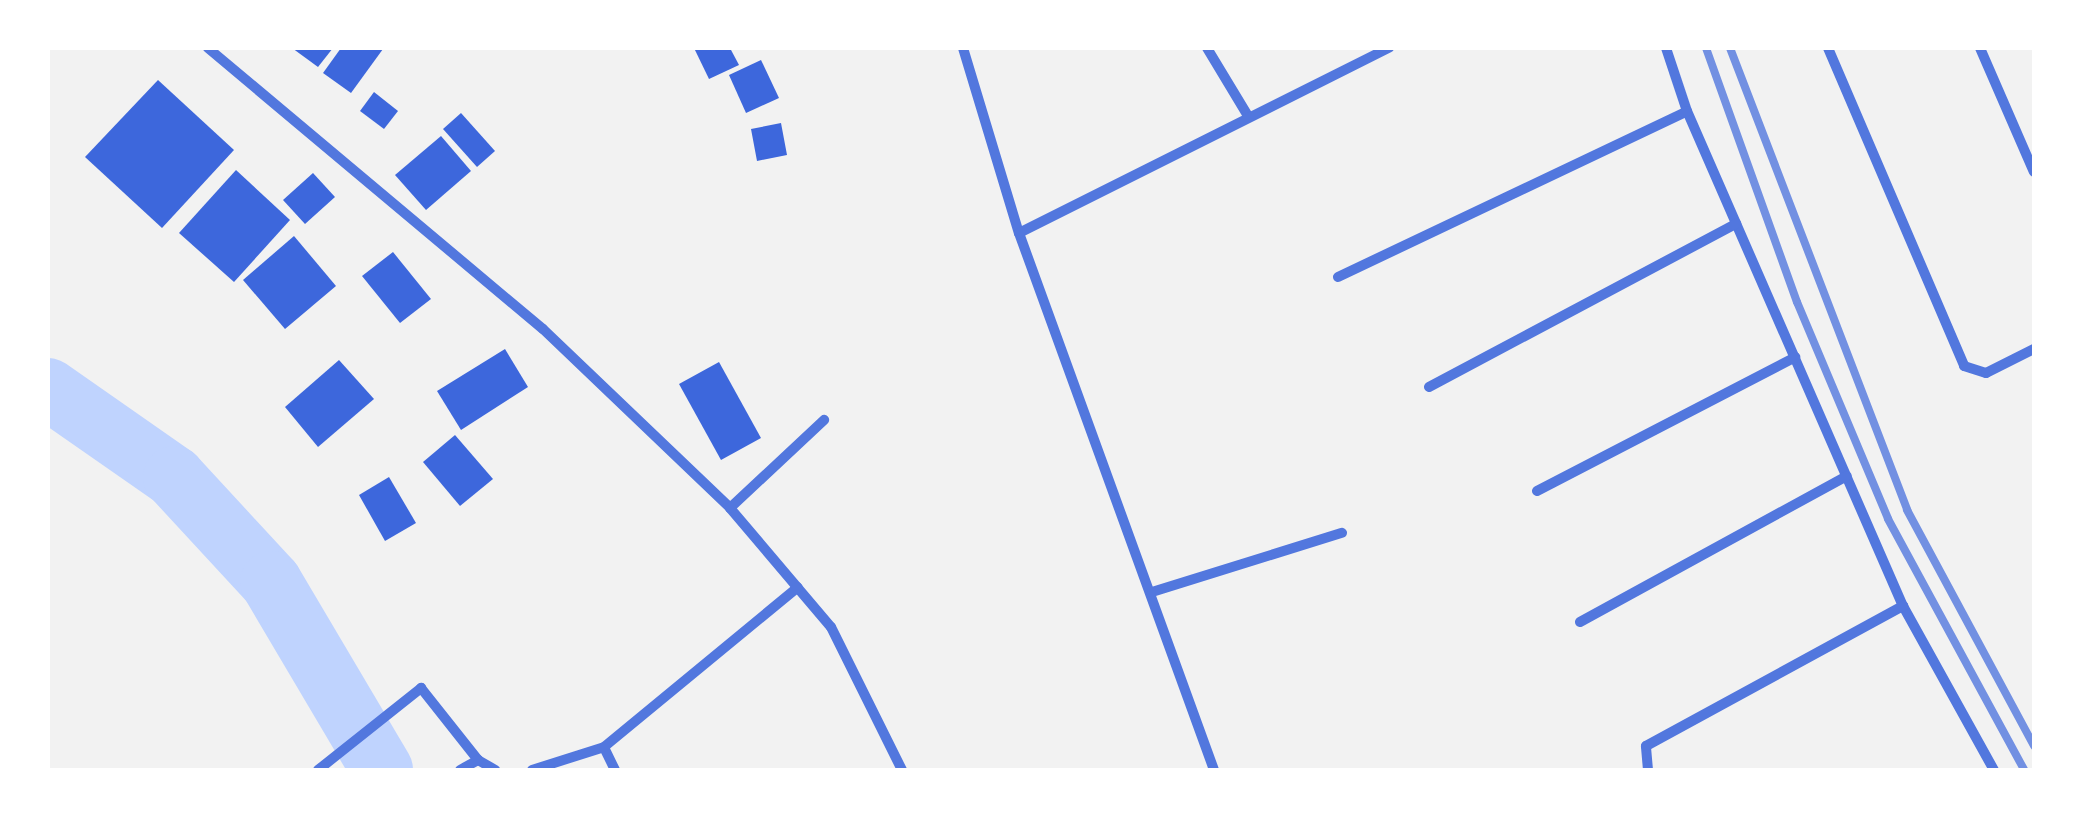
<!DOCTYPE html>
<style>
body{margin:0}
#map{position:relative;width:2082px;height:818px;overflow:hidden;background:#f2f2f2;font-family:Literata,serif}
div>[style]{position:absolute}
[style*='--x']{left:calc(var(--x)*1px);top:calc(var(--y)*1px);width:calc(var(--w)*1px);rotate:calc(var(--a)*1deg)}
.river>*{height:62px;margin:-31px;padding:0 31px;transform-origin:31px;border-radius:31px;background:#bfd3fe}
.building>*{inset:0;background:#3d67dc}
.minor>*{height:10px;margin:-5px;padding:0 5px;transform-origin:5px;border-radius:5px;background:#5277de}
.rail>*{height:8px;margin:-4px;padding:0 4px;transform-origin:4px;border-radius:4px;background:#7290e2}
span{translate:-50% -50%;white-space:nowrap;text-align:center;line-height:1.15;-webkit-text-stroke:10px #fff;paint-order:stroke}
.frame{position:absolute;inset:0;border:50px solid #fff;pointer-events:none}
</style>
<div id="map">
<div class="river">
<div style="--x:48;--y:389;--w:154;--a:34.9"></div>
<div style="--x:174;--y:477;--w:143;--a:47.3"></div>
<div style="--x:271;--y:582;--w:218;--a:59.4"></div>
</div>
<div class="building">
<div style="clip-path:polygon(292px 48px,333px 48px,318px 67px)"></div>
<div style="clip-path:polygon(341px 48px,383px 49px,351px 93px,323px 73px)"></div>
<div style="clip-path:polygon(694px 48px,730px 48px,739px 65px,709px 79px)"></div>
<div style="clip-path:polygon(761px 60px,779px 98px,746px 113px,729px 75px)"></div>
<div style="clip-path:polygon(158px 80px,234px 150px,162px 228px,85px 157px)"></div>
<div style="clip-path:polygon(374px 92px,398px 111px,384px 129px,360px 111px)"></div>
<div style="clip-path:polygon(461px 113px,495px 151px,477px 167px,443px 129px)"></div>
<div style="clip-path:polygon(781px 123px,787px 155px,757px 161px,751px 129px)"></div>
<div style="clip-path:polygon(441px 136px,471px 171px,426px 210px,395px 175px)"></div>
<div style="clip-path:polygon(236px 170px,290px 220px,234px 282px,179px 233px)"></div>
<div style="clip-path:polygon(313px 173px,335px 197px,305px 224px,283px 200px)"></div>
<div style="clip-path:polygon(294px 236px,336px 286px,285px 329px,243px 280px)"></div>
<div style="clip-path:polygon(393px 252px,431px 299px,400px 323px,362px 276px)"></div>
<div style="clip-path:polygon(505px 349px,528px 387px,461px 430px,437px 391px)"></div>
<div style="clip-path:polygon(339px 360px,374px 399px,318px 447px,285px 407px)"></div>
<div style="clip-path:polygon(719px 362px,761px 438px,721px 460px,679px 384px)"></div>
<div style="clip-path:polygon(455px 435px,493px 479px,460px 506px,423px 462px)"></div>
<div style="clip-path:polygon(389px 477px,416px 523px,385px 541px,359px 495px)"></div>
</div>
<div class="minor">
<div style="--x:208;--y:48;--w:437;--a:40"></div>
<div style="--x:543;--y:329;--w:259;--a:43.7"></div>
<div style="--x:730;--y:508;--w:156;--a:49.7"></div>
<div style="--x:831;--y:627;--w:160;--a:63.6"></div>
<div style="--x:963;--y:48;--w:193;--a:73.2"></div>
<div style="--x:1019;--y:233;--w:571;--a:70.04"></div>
<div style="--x:1207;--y:48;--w:79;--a:58.9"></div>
<div style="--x:1666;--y:48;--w:66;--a:71.6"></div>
<div style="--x:1687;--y:111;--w:540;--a:66.43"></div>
<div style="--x:1903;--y:606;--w:188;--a:61"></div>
<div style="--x:1828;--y:48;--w:346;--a:66.8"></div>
<div style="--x:1964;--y:366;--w:23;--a:18"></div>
<div style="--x:1986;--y:373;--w:54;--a:-26.6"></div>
<div style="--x:1980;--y:48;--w:135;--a:66.5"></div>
<div style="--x:1019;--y:233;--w:414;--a:-26.6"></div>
<div style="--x:1338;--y:277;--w:386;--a:-25.4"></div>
<div style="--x:1429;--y:387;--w:348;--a:-28"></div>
<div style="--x:1537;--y:491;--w:291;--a:-27.4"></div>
<div style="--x:730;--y:508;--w:129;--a:-43.1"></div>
<div style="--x:1152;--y:592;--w:199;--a:-17.3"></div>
<div style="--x:1580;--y:622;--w:304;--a:-28.7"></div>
<div style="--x:318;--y:770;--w:132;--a:-38.5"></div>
<div style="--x:421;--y:688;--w:92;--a:51.6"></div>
<div style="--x:478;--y:760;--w:20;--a:30"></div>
<div style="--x:460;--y:770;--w:21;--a:-29"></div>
<div style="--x:532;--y:770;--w:76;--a:-17.7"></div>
<div style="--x:615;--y:770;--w:25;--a:-116"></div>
<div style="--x:604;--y:747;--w:251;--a:-39.5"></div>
<div style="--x:1648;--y:770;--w:24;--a:-95"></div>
<div style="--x:1646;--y:746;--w:293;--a:-28.6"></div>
</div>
<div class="rail">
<div style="--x:1706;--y:48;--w:270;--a:70.3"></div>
<div style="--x:1797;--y:302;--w:235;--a:67.2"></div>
<div style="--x:1888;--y:519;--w:285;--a:61.5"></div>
<div style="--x:1730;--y:48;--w:495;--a:69"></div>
<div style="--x:1907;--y:510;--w:268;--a:61.7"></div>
</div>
<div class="frame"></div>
</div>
